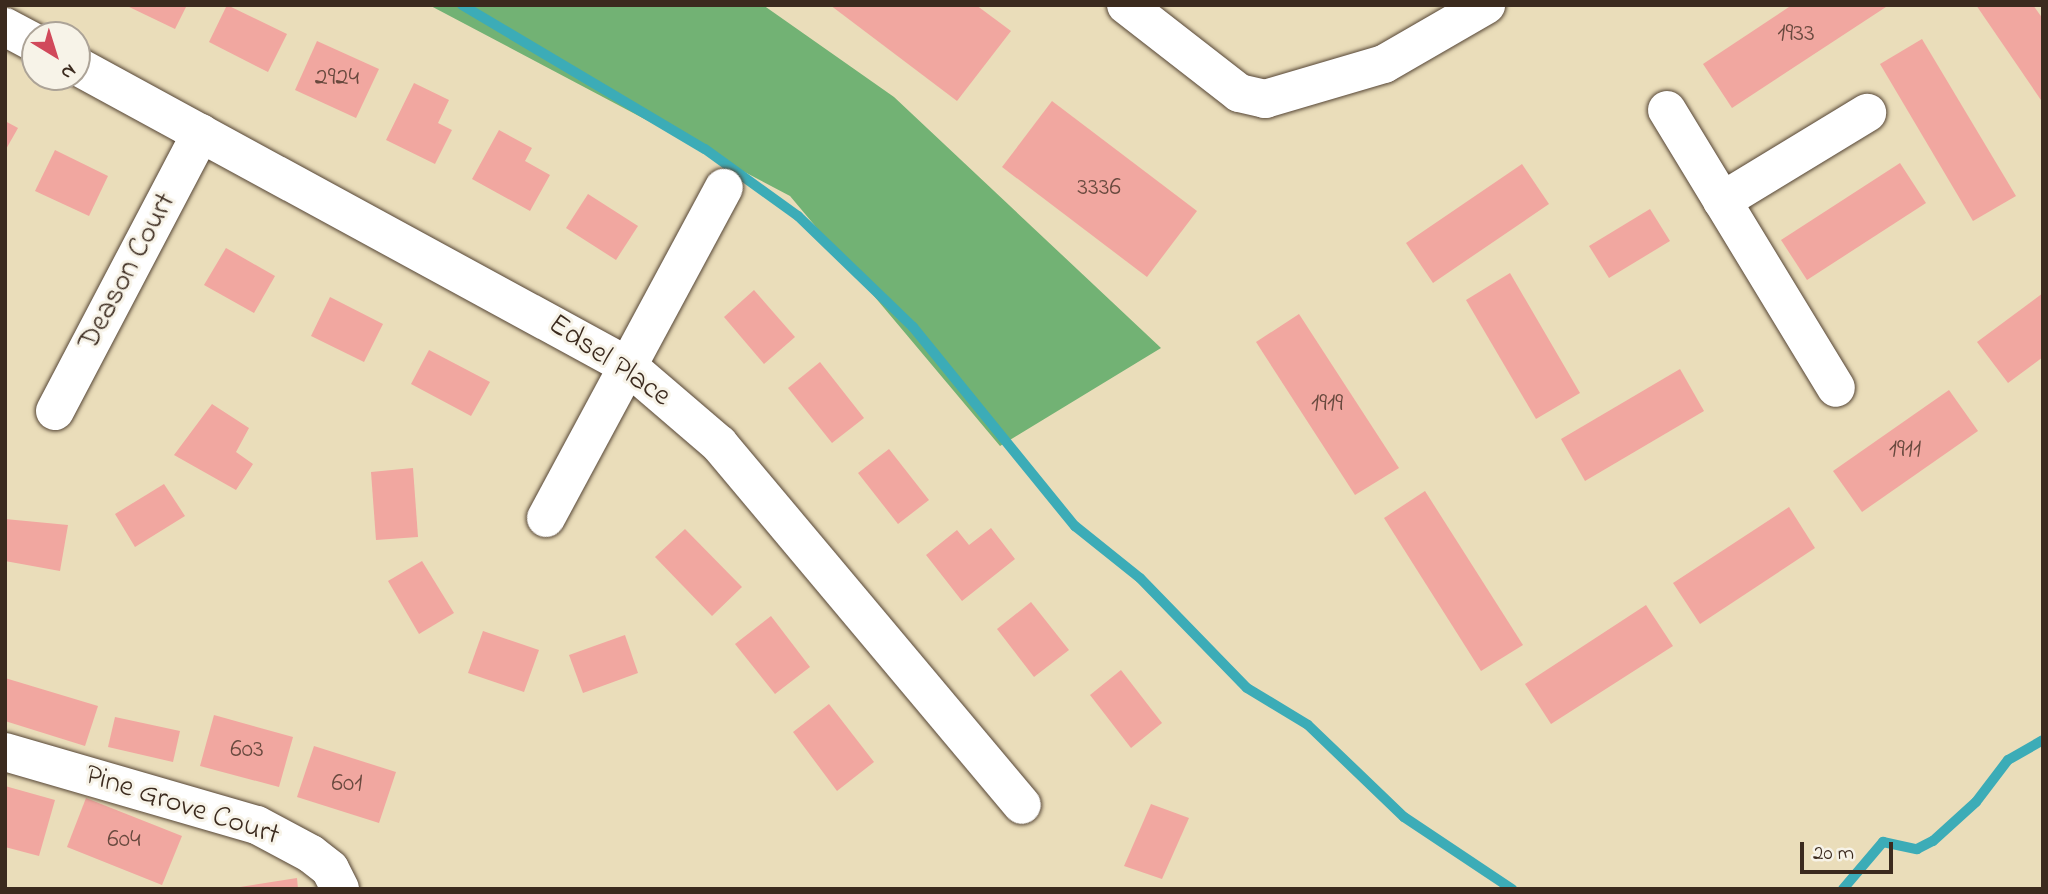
<!DOCTYPE html>
<style>
body{margin:0}
#map{position:relative;width:2048px;height:894px;overflow:hidden;background:#eaddba;font-family:"Indie Flower",sans-serif}
div>[style]{position:absolute}
[style*='--x']{left:calc(var(--x)*1px);top:calc(var(--y)*1px);width:calc(var(--w)*1px);rotate:calc(var(--a)*1deg)}
.forest>*{inset:0;background:#72b274}
.stream>*{height:10px;margin:-5px;padding:0 5px;transform-origin:5px;border-radius:5px;background:#3cacb7}
.building>*{inset:0;background:#f1a7a0}
.roads{filter:drop-shadow(0 0 2px #554535) drop-shadow(0 0 2px #554535)}
.minor>*{height:38px;margin:-19px;padding:0 19px;transform-origin:19px;border-radius:19px;background:#fff}
span{translate:-50% -50%;white-space:nowrap;text-align:center;line-height:1.15;-webkit-text-stroke:6px #f7f3e8;paint-order:stroke}
.number-label{font-size:26px;color:#68493e}
.number-label span{-webkit-text-stroke-width:0}
.street-label{font-size:30px;color:#3b2a1e}
.frame{position:absolute;inset:0;border:7px solid #3b2a1e;pointer-events:none}
.north{position:absolute;left:21px;top:21px;width:70px;height:70px;box-sizing:border-box;background:#f7f3e8;border:2px solid #aca397;border-radius:50%;rotate:142deg;font-size:19px;font-weight:700;line-height:28px;text-align:center;color:#3b2a1e}
.north::after{content:'';display:block;margin:auto;width:24px;height:32px;background:#d1495b;clip-path:polygon(50% 0,100% 100%,50% 72%,0 100%)}
.scale{position:absolute;left:1800px;top:842px;width:93px;height:32px;box-sizing:border-box;border:4px solid #3b2a1e;border-top:0;padding-left:9px;font-size:21px;line-height:24px;white-space:nowrap;color:#3b2a1e;-webkit-text-stroke:5px #f7f3e8;paint-order:stroke}
</style>
<div id="map">
<div class="forest">
<div style="clip-path:polygon(429px 5px,763px 5px,894px 97px,1161px 348px,1000px 446px,790px 196px)"></div>
</div>
<div class="stream">
<div style="--x:462;--y:5;--w:282;--a:30.7"></div>
<div style="--x:705;--y:149;--w:115;--a:35.8"></div>
<div style="--x:798;--y:216;--w:160;--a:44"></div>
<div style="--x:913;--y:327;--w:257;--a:50.9"></div>
<div style="--x:1075;--y:526;--w:83;--a:38.7"></div>
<div style="--x:1140;--y:578;--w:153;--a:45.8"></div>
<div style="--x:1247;--y:688;--w:71;--a:31.2"></div>
<div style="--x:1308;--y:725;--w:133;--a:43.8"></div>
<div style="--x:1404;--y:817;--w:130;--a:33.7"></div>
<div style="--x:1843;--y:889;--w:62;--a:-49.6"></div>
<div style="--x:1883;--y:842;--w:35;--a:12"></div>
<div style="--x:1917;--y:849;--w:18;--a:-27"></div>
<div style="--x:1933;--y:841;--w:58;--a:-42.2"></div>
<div style="--x:1976;--y:802;--w:53;--a:-52.7"></div>
<div style="--x:2008;--y:760;--w:40;--a:-29.7"></div>
</div>
<div class="building">
<div style="clip-path:polygon(125px 5px,187px 5px,175px 29px)"></div>
<div style="clip-path:polygon(227px 5px,287px 34px,268px 72px,209px 42px)"></div>
<div style="clip-path:polygon(830px 5px,976px 5px,1011px 31px,957px 101px)"></div>
<div style="clip-path:polygon(1792px 5px,1889px 5px,1732px 108px,1703px 64px)"></div>
<div style="clip-path:polygon(1976px 5px,2033px 5px,2043px 19px,2043px 103px)"></div>
<div style="clip-path:polygon(1922px 39px,2016px 196px,1973px 221px,1880px 64px)"></div>
<div style="clip-path:polygon(317px 41px,379px 69px,356px 118px,295px 90px)"></div>
<div style="clip-path:polygon(414px 83px,449px 100px,438px 123px,452px 130px,435px 164px,386px 140px)"></div>
<div style="clip-path:polygon(1052px 101px,1197px 211px,1147px 277px,1002px 167px)"></div>
<div style="clip-path:polygon(5px 121px,18px 128px,5px 151px)"></div>
<div style="clip-path:polygon(499px 130px,532px 148px,525px 161px,550px 175px,530px 211px,472px 179px)"></div>
<div style="clip-path:polygon(55px 150px,108px 176px,89px 216px,35px 191px)"></div>
<div style="clip-path:polygon(1900px 163px,1926px 203px,1807px 280px,1781px 240px)"></div>
<div style="clip-path:polygon(1522px 164px,1549px 204px,1433px 283px,1406px 243px)"></div>
<div style="clip-path:polygon(588px 194px,638px 226px,616px 260px,566px 228px)"></div>
<div style="clip-path:polygon(1650px 209px,1670px 241px,1609px 278px,1589px 246px)"></div>
<div style="clip-path:polygon(226px 248px,275px 276px,254px 313px,204px 285px)"></div>
<div style="clip-path:polygon(1510px 273px,1580px 393px,1536px 419px,1466px 300px)"></div>
<div style="clip-path:polygon(754px 290px,795px 337px,764px 364px,724px 317px)"></div>
<div style="clip-path:polygon(2043px 293px,2043px 357px,2008px 383px,1977px 342px)"></div>
<div style="clip-path:polygon(330px 297px,383px 324px,364px 362px,311px 336px)"></div>
<div style="clip-path:polygon(1299px 314px,1399px 468px,1355px 495px,1256px 342px)"></div>
<div style="clip-path:polygon(429px 350px,490px 382px,471px 416px,411px 384px)"></div>
<div style="clip-path:polygon(820px 362px,864px 418px,832px 443px,788px 388px)"></div>
<div style="clip-path:polygon(1680px 369px,1704px 411px,1585px 481px,1561px 439px)"></div>
<div style="clip-path:polygon(1949px 390px,1978px 431px,1862px 512px,1833px 471px)"></div>
<div style="clip-path:polygon(212px 404px,249px 428px,236px 452px,253px 464px,236px 490px,174px 455px)"></div>
<div style="clip-path:polygon(889px 449px,929px 500px,898px 524px,858px 473px)"></div>
<div style="clip-path:polygon(413px 468px,418px 537px,376px 540px,371px 472px)"></div>
<div style="clip-path:polygon(164px 484px,185px 516px,135px 547px,115px 514px)"></div>
<div style="clip-path:polygon(1425px 491px,1523px 645px,1481px 671px,1384px 518px)"></div>
<div style="clip-path:polygon(1789px 507px,1815px 548px,1700px 624px,1673px 583px)"></div>
<div style="clip-path:polygon(5px 519px,68px 525px,60px 571px,5px 561px)"></div>
<div style="clip-path:polygon(991px 528px,1015px 559px,962px 601px,926px 555px,957px 530px,969px 545px)"></div>
<div style="clip-path:polygon(685px 529px,742px 587px,712px 616px,655px 557px)"></div>
<div style="clip-path:polygon(422px 561px,454px 613px,419px 634px,388px 581px)"></div>
<div style="clip-path:polygon(1031px 602px,1069px 650px,1034px 677px,997px 629px)"></div>
<div style="clip-path:polygon(1646px 605px,1673px 646px,1551px 724px,1525px 684px)"></div>
<div style="clip-path:polygon(771px 616px,810px 667px,775px 694px,735px 644px)"></div>
<div style="clip-path:polygon(483px 631px,539px 650px,524px 692px,468px 673px)"></div>
<div style="clip-path:polygon(625px 635px,638px 673px,583px 693px,569px 655px)"></div>
<div style="clip-path:polygon(1121px 670px,1162px 723px,1131px 748px,1090px 695px)"></div>
<div style="clip-path:polygon(5px 678px,98px 706px,85px 746px,5px 721px)"></div>
<div style="clip-path:polygon(829px 704px,874px 762px,837px 791px,793px 732px)"></div>
<div style="clip-path:polygon(214px 715px,293px 737px,279px 787px,200px 766px)"></div>
<div style="clip-path:polygon(115px 717px,180px 731px,173px 762px,108px 747px)"></div>
<div style="clip-path:polygon(314px 746px,396px 772px,379px 823px,297px 797px)"></div>
<div style="clip-path:polygon(5px 786px,55px 800px,39px 856px,5px 847px)"></div>
<div style="clip-path:polygon(86px 798px,182px 836px,162px 885px,67px 847px)"></div>
<div style="clip-path:polygon(1151px 804px,1189px 818px,1162px 879px,1124px 866px)"></div>
<div style="clip-path:polygon(297px 878px,298px 889px,240px 889px,240px 887px)"></div>
</div>
<div class="roads">
<div class="minor">
<div style="--x:1126;--y:5;--w:143;--a:37.9"></div>
<div style="--x:1239;--y:93;--w:27;--a:13"></div>
<div style="--x:1265;--y:99;--w:124;--a:-16.4"></div>
<div style="--x:1384;--y:64;--w:118;--a:-30"></div>
<div style="--x:5;--y:27;--w:34;--a:28"></div>
<div style="--x:77;--y:66;--w:627;--a:28.57"></div>
<div style="--x:628;--y:366;--w:120;--a:40.6"></div>
<div style="--x:719;--y:444;--w:471;--a:50"></div>
<div style="--x:1667;--y:110;--w:325;--a:58.7"></div>
<div style="--x:1722;--y:201;--w:170;--a:-31.3"></div>
<div style="--x:55;--y:411;--w:314;--a:-62.3"></div>
<div style="--x:546;--y:518;--w:375;--a:-61.7"></div>
<div style="--x:5;--y:752;--w:262;--a:16.2"></div>
<div style="--x:257;--y:825;--w:61;--a:28.2"></div>
<div style="--x:311;--y:854;--w:24;--a:38"></div>
<div style="--x:330;--y:869;--w:22;--a:63"></div>
</div>
</div>
<div class="number-label">
<span style="left:1796px;top:35px">1933</span>
<span style="left:337px;top:79px">2924</span>
<span style="left:1099px;top:189px">3336</span>
<span style="left:1327px;top:405px">1919</span>
<span style="left:1905px;top:451px">1911</span>
<span style="left:247px;top:751px">603</span>
<span style="left:347px;top:785px">601</span>
<span style="left:124px;top:841px">604</span>
</div>
<div class="street-label">
<span style="left:128px;top:272px;rotate:-62deg">Deason Court</span>
<span style="left:609px;top:361px;rotate:34deg">Edsel Place</span>
<span style="left:182px;top:806px;rotate:18deg">Pine Grove Court</span>
</div>
<div class="frame"></div>
<div class="north">N</div>
<div class="scale">20 m</div>
</div>
